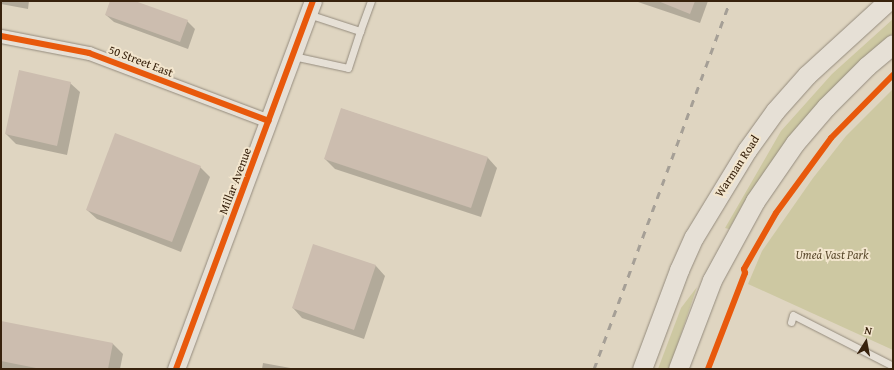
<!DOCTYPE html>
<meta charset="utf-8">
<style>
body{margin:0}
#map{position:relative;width:894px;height:370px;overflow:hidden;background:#dfd5c1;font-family:"Gentium Book Plus",serif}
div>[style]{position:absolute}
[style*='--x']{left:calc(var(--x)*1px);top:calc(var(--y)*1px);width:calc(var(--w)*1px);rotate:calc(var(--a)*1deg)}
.green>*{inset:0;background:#cdc8a2}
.shadow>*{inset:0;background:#0003}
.building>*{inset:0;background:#ccbdaf}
.roads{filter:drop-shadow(0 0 1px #948b7d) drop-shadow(0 0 1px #948b7d)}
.service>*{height:7px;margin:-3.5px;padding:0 3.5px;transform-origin:3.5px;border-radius:3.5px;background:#e6e0d6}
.minor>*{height:13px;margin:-6.5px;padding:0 6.5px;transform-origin:6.5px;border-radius:6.5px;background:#e6e0d6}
.tertiary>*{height:17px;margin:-8.5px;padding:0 8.5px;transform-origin:8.5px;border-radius:8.5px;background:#e6e0d6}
.secondary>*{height:19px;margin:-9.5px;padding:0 9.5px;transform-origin:9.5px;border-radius:9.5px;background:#e6e0d6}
.rail>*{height:3px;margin-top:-1.5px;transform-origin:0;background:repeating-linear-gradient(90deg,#a59f96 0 7px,transparent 0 14px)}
.cycleway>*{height:6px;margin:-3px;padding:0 3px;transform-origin:3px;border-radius:3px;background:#e8590c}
span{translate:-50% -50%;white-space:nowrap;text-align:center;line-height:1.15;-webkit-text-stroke:4px #f3e6ce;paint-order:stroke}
.street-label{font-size:12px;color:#38220d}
.park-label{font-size:12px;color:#5a492c;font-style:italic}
.frame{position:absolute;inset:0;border:2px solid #38220d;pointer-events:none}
.north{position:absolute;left:846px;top:322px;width:40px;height:40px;-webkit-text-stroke:3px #f3e6ce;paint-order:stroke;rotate:11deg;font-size:11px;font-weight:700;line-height:16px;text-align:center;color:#38220d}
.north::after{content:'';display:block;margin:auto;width:14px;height:18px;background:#38220d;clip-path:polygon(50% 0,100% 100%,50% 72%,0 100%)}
</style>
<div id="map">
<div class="green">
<div style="clip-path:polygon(893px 19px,893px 33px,872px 51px,743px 204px,729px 229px,725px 228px,781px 131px,832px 74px)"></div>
<div style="clip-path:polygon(893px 89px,893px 350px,748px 284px,762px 251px,813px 178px,846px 136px)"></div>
<div style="clip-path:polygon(697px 287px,669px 369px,658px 369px,681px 308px)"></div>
</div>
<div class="shadow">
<div style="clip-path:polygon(1px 1px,29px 1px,28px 9px,1px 4px)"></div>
<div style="clip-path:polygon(111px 1px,132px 1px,187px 21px,195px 29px,188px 49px,114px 22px,106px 15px)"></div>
<div style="clip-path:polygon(635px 1px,708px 1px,700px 23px)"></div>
<div style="clip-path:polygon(70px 83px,80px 92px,67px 155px,16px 144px,6px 134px)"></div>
<div style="clip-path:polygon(342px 109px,488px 158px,497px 168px,481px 217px,335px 169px,325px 159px)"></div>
<div style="clip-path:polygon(200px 167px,210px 177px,181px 252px,97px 219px,87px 210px)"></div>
<div style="clip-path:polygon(314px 246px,376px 266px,385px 276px,364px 339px,302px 318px,293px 308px)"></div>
<div style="clip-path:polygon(1px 322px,113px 344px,123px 354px,120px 369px,1px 369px)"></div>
<div style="clip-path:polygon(263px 363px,296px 369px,262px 369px)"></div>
</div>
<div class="building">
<div style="clip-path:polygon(110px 1px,135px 1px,188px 20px,180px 42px,105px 15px)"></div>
<div style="clip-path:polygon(658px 1px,695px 1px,690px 14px)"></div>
<div style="clip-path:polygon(19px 70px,71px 82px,57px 146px,5px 134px)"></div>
<div style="clip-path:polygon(341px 108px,488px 157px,471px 208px,324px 159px)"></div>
<div style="clip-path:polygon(115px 133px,201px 166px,172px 242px,86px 210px)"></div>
<div style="clip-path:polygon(313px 244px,376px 265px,354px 330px,292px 308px)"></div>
<div style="clip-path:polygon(1px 321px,113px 343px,108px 369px,41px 369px,1px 361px)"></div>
</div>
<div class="roads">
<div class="service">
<div style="--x:308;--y:14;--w:55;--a:18.1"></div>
<div style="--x:360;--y:31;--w:32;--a:-70"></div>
<div style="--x:293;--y:56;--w:56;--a:12.3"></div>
<div style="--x:348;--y:68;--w:39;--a:-72"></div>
<div style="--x:791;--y:322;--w:7;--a:-74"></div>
<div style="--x:793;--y:315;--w:112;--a:27"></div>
</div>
<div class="minor">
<div style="--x:1;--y:36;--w:90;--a:10.9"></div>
<div style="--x:89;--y:53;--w:192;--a:20.7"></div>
</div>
<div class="tertiary">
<div style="--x:176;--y:369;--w:393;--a:-69.6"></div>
</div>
<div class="secondary">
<div style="--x:642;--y:369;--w:106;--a:-69.5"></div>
<div style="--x:679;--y:270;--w:36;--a:-66"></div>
<div style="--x:694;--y:237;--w:102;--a:-58.7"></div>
<div style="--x:747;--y:150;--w:48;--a:-54.3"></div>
<div style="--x:775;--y:111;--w:48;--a:-48.4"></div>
<div style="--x:807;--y:75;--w:110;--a:-42.4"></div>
<div style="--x:678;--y:369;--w:95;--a:-69.1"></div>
<div style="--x:712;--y:280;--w:90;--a:-61.4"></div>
<div style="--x:755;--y:201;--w:70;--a:-55.4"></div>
<div style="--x:795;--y:143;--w:48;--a:-49.3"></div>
<div style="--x:826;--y:107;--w:58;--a:-45"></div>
<div style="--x:867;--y:66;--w:34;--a:-40"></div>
</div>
</div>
<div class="rail">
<div style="--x:594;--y:369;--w:392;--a:-69.7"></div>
</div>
<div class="cycleway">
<div style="--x:1;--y:36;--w:90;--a:10.9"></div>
<div style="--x:89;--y:53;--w:192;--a:20.7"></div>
<div style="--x:176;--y:369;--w:393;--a:-69.6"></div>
<div style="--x:708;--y:369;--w:103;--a:-68.9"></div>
<div style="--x:745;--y:273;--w:4;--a:-104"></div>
<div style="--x:744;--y:269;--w:64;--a:-60.3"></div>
<div style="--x:776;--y:213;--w:93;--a:-53.7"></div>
<div style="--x:831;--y:138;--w:88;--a:-45.5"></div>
</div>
<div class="street-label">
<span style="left:141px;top:61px;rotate:21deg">50 Street East</span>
<span style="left:737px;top:166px;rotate:-57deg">Warman Road</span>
<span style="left:235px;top:181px;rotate:-69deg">Millar Avenue</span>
</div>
<div class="park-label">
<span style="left:832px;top:255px">Umeå Vast Park</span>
</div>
<div class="frame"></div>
<div class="north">N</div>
</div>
